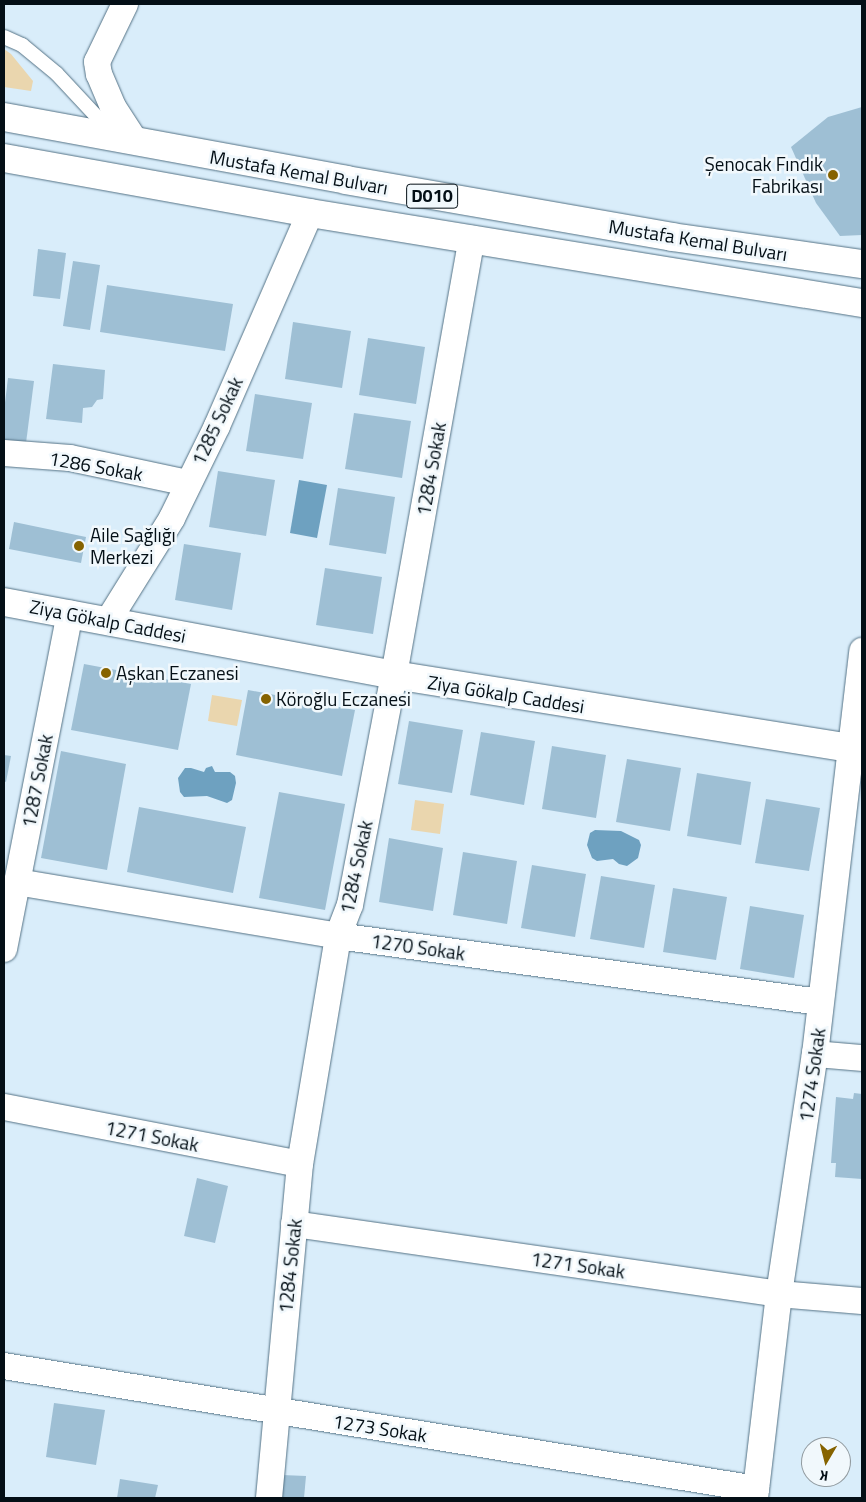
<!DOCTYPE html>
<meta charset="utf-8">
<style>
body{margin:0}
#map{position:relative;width:866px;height:1502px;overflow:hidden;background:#d9edfa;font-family:"Titillium Web",sans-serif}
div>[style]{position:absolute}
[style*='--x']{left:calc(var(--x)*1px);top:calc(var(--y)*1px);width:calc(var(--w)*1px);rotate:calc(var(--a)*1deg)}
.green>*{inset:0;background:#ead6ae}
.water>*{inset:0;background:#6ea1c0}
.building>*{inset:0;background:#9ebfd4}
.roads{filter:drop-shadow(0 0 1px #547285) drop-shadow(0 0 1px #547285)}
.service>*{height:14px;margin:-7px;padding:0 7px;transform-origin:7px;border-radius:7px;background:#fff}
.minor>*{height:26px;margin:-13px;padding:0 13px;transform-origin:13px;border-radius:13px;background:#fff}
.tertiary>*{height:28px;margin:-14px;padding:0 14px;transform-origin:14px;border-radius:14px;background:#fff}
.trunk>*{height:28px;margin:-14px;padding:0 14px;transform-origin:14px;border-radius:14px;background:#fff}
.dots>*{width:14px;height:14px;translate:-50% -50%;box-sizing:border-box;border:2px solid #f1f8fc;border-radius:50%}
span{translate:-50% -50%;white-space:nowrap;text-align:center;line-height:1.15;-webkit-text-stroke:5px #f1f8fc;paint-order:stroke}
.shield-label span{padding:1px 4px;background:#f1f8fc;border:1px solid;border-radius:4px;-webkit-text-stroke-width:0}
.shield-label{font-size:18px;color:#040f16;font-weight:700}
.poi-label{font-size:19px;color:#040f16}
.right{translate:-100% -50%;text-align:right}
.left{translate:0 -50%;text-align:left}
.street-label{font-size:19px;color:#040f16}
.frame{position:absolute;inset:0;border:5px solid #040f16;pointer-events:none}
.north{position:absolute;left:801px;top:1437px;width:50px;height:50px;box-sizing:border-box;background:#f1f8fc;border:1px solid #929ba0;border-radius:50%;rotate:188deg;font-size:14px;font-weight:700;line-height:20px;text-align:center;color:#040f16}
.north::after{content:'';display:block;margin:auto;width:18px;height:22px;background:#866300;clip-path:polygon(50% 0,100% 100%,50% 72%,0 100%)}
</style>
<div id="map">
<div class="green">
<div style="clip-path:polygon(4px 49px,11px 54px,33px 81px,31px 91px,4px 87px)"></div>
<div style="clip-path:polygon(212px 695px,242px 700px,237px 726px,208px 721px)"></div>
<div style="clip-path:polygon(415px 800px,444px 804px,440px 834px,411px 830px)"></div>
</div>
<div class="water">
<div style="clip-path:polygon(299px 480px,327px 485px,317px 538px,290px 533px)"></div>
<div style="clip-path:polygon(212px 766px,215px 772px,230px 772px,235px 776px,236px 783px,232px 800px,227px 803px,207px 796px,184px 797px,180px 792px,178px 778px,185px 768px,191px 768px,204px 772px,206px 768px)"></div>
<div style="clip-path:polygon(595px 830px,621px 831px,639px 840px,641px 845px,638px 858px,627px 866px,619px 864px,613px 859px,597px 861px,592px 858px,587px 845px,590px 833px)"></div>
</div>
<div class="building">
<div style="clip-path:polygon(862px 107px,862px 235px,840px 236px,816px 203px,791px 147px,828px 117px)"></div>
<div style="clip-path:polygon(38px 249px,66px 253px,60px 299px,33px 296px)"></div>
<div style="clip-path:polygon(73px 261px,100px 265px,90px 330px,63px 326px)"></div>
<div style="clip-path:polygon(107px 285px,233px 304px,225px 351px,100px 332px)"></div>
<div style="clip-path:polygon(293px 322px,351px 331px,342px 388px,285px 379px)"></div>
<div style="clip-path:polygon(368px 338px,425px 347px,416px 404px,359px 395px)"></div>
<div style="clip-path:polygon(53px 364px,105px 370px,103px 399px,97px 400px,92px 407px,83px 408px,82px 423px,46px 419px)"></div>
<div style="clip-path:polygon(8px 378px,34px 381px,26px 443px,4px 440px,4px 411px)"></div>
<div style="clip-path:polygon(255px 394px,312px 403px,303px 459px,246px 451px)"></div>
<div style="clip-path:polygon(354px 413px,411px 421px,402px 478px,345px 469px)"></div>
<div style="clip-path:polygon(218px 471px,275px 480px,266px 536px,209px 527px)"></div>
<div style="clip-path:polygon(338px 488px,395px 497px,386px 554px,329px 545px)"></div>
<div style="clip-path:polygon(14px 522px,86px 537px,81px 563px,9px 549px)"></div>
<div style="clip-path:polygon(184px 544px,241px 553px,232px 610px,175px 600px)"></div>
<div style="clip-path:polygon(325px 568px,382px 577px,373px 634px,316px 625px)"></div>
<div style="clip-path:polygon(84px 664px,191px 684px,178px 750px,71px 730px)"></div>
<div style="clip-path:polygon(248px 690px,355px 710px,342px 776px,236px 755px)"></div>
<div style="clip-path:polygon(409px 721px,463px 730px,452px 793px,398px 784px)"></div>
<div style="clip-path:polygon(481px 732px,535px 741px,524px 805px,470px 795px)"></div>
<div style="clip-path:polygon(552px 746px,606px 755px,596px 818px,542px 809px)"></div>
<div style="clip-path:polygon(61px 751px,126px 764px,107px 870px,41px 858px)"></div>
<div style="clip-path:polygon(4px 755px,11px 756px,6px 782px,4px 781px)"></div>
<div style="clip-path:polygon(627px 759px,681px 768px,670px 831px,616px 822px)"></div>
<div style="clip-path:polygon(697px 773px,751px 782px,741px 845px,687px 836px)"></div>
<div style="clip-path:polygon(279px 792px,345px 804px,325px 910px,259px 898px)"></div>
<div style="clip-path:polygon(766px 799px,820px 808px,809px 871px,755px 863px)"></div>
<div style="clip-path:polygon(139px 807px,246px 827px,233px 893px,127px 872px)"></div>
<div style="clip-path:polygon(389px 838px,443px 848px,433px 911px,379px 902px)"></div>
<div style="clip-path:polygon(463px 852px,517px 861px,507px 924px,453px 915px)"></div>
<div style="clip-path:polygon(532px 865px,586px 874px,575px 937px,521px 928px)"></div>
<div style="clip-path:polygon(601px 876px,655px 885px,644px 948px,590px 939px)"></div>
<div style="clip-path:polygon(673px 888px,727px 897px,716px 960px,663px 952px)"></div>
<div style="clip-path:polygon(750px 906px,804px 915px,794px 978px,740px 969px)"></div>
<div style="clip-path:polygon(854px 1093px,862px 1094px,862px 1179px,835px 1177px,836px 1163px,831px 1163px,836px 1097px,853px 1099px)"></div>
<div style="clip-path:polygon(197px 1178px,228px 1186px,215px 1243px,184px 1236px)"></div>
<div style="clip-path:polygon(54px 1403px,105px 1410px,96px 1465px,46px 1457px)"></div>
<div style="clip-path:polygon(282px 1475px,306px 1476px,304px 1498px,281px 1498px)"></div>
<div style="clip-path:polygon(120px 1479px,158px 1485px,155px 1498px,117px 1498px)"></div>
</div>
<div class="roads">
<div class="service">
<div style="--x:4;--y:37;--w:20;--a:24"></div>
<div style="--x:22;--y:45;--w:45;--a:39.6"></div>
<div style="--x:57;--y:74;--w:82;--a:47"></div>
</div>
<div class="minor">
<div style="--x:125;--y:4;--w:64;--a:115.8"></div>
<div style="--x:97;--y:62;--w:12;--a:81"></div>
<div style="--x:99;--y:74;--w:36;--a:67"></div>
<div style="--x:113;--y:107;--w:40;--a:57.1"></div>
<div style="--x:4;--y:453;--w:66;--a:4.3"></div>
<div style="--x:70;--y:458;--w:121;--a:12"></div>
<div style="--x:108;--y:621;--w:121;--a:-58.1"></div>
<div style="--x:172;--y:518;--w:102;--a:-63.9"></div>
<div style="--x:217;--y:426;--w:232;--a:-66.4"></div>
<div style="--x:17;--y:882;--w:326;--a:9.5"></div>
<div style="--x:338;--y:936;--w:487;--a:7.8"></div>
<div style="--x:4;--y:949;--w:342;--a:-78.9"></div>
<div style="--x:815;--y:1054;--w:47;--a:4.9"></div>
<div style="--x:4;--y:1107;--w:301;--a:10.9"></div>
<div style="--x:294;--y:1224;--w:490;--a:8.2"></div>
<div style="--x:779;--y:1294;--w:83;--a:4.8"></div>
<div style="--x:4;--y:1366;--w:762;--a:9.29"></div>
<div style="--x:269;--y:1498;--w:335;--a:-84.7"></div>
<div style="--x:300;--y:1164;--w:231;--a:-80.5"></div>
<div style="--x:338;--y:936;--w:33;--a:-69"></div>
<div style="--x:350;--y:905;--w:234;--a:-79.2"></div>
<div style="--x:394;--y:675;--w:443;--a:-79.9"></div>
<div style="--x:755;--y:1498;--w:205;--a:-83.3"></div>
<div style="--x:779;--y:1294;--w:243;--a:-81.5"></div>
<div style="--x:815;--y:1054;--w:406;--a:-83.3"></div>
</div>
<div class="tertiary">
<div style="--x:4;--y:602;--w:397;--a:10.6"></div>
<div style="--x:394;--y:675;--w:474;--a:9.1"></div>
</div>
<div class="trunk">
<div style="--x:4;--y:117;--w:348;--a:10.4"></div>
<div style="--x:346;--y:180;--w:331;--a:9.9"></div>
<div style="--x:672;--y:237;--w:192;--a:8.1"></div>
<div style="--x:4;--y:158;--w:311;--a:10.2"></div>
<div style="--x:310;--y:213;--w:559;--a:9.26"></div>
</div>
</div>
<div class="dots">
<div style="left:833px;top:175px;background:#866300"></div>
<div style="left:79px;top:546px;background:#866300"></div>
<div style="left:106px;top:673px;background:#866300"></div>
<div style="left:266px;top:699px;background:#866300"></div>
</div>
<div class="shield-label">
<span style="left:432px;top:196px">D010</span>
</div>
<div class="poi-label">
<span class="right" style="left:823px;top:175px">Şenocak Fındık<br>Fabrikası</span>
<span class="left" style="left:90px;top:546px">Aile Sağlığı<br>Merkezi</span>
<span class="left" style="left:116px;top:673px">Aşkan Eczanesi</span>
<span class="left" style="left:276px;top:699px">Köroğlu Eczanesi</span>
</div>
<div class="street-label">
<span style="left:299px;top:172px;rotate:10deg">Mustafa Kemal Bulvarı</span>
<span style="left:698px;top:240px;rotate:9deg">Mustafa Kemal Bulvarı</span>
<span style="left:217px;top:421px;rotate:-65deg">1285 Sokak</span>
<span style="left:96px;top:466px;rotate:10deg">1286 Sokak</span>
<span style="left:431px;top:469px;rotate:-80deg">1284 Sokak</span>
<span style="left:108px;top:621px;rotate:11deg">Ziya Gökalp Caddesi</span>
<span style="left:506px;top:694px;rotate:9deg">Ziya Gökalp Caddesi</span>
<span style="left:37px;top:781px;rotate:-79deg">1287 Sokak</span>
<span style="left:356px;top:867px;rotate:-78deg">1284 Sokak</span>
<span style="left:418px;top:947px;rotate:8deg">1270 Sokak</span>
<span style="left:812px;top:1075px;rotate:-82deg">1274 Sokak</span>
<span style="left:152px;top:1136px;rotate:11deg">1271 Sokak</span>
<span style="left:578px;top:1265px;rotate:8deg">1271 Sokak</span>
<span style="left:290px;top:1266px;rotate:-84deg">1284 Sokak</span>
<span style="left:380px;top:1428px;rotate:9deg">1273 Sokak</span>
</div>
<div class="frame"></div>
<div class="north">K</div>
</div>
